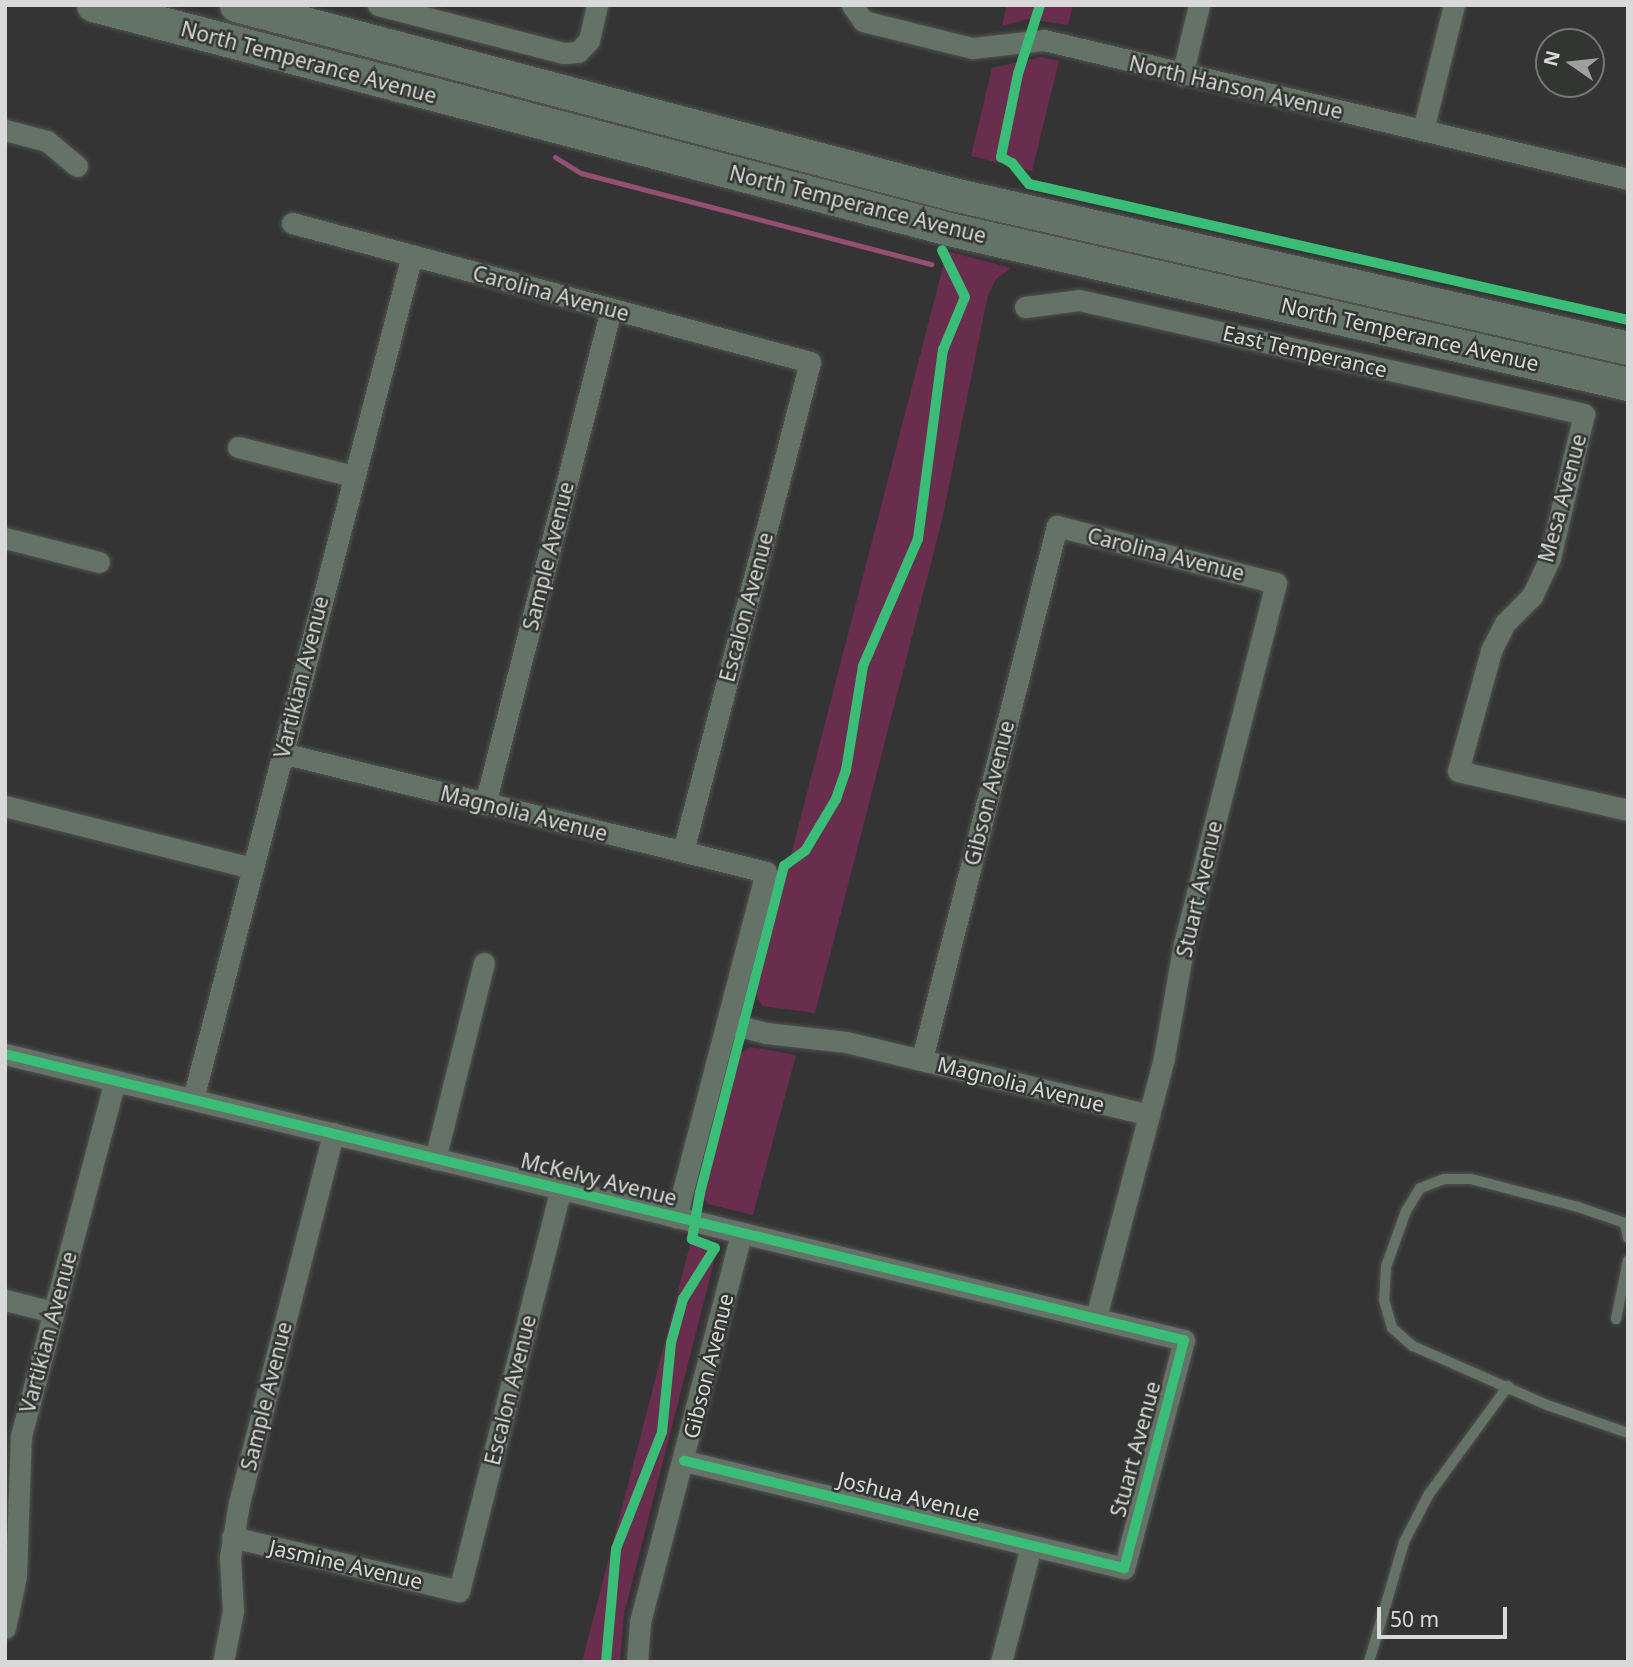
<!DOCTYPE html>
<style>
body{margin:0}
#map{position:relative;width:1633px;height:1667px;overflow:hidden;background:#343434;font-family:"Noto Sans",sans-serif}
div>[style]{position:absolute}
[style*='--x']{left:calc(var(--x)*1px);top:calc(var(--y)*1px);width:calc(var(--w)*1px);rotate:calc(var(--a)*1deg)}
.green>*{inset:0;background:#692d4e}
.stream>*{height:5px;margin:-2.5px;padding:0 2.5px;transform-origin:2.5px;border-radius:2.5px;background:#954f74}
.roads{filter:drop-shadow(0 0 2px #525252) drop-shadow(0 0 2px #525252)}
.lane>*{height:10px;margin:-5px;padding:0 5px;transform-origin:5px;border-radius:5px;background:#657267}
.street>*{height:21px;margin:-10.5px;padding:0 10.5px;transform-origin:10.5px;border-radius:10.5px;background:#657267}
.primary>*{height:33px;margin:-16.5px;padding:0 16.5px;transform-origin:16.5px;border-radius:16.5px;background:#647367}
.cycleway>*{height:10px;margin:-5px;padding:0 5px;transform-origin:5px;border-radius:5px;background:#3abd76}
span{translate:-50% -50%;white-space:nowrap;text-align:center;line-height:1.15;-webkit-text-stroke:5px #333533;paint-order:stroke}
.street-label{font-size:21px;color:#d8d9d8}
.frame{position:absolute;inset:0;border:7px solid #d8d9d8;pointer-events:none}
.north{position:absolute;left:1535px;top:28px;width:70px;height:70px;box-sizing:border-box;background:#333533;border:2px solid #757775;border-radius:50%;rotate:284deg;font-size:19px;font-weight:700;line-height:28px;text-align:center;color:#d8d9d8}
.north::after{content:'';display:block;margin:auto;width:24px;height:32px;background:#9f9f9f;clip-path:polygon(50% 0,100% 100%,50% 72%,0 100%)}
.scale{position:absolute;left:1377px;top:1607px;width:130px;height:32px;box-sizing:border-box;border:4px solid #d8d9d8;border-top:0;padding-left:9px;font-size:21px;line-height:24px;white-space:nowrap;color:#d8d9d8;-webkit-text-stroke:5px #333533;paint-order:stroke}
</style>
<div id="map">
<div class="green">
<div style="clip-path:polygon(1007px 5px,1073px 5px,1068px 25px,1029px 19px,1002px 26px)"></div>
<div style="clip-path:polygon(1041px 57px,1059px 61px,1032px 171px,971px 156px,992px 68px)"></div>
<div style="clip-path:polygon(947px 251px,1011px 268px,996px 279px,988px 295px,942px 520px,815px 1013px,762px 1006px,755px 994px)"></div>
<div style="clip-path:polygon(751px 1047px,796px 1055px,753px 1215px,708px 1204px,702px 1196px,740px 1053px)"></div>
<div style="clip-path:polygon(691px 1241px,711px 1246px,716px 1254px,624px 1614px,620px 1662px,582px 1662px)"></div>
</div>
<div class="stream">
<div style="--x:555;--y:157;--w:31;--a:32"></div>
<div style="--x:581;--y:173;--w:362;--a:14.6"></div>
</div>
<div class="roads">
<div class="lane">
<div style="--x:1628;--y:1238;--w:15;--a:-101"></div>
<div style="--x:1625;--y:1223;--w:50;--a:-161.2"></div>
<div style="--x:1578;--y:1207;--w:111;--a:-165.3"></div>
<div style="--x:1471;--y:1179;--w:27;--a:180"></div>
<div style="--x:1444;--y:1179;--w:26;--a:159"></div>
<div style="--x:1420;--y:1188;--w:27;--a:121"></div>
<div style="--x:1406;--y:1211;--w:59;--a:109.7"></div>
<div style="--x:1386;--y:1267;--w:33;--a:93"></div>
<div style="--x:1384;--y:1300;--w:29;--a:74"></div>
<div style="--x:1392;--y:1328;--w:28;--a:41"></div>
<div style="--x:1413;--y:1346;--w:146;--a:23.8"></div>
<div style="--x:1547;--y:1405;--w:86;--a:19.1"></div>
<div style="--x:1616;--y:1319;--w:60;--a:-78.5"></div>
<div style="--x:1369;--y:1662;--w:125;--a:-73.7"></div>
<div style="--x:1404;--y:1542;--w:54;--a:-62.5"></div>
<div style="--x:1429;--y:1494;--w:134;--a:-53.8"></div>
</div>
<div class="street">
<div style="--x:378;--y:5;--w:192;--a:14.5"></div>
<div style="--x:564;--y:53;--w:14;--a:-4"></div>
<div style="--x:578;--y:52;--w:16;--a:-47"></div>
<div style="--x:589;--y:40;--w:36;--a:-77"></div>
<div style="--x:852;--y:5;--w:19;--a:55"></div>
<div style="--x:863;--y:21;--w:112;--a:13.9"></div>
<div style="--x:972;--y:48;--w:72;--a:-6.3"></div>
<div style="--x:1044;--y:40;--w:600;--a:13.39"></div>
<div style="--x:1182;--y:75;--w:72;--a:-76.3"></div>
<div style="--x:5;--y:130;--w:43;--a:14.7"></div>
<div style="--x:47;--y:141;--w:39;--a:40"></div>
<div style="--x:1423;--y:130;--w:129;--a:-76.1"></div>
<div style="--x:292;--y:223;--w:536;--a:15.02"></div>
<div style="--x:810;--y:362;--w:505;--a:104.56"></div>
<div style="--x:1025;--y:307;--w:54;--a:-7.4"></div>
<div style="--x:1079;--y:300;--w:518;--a:12.72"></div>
<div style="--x:1584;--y:414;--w:148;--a:103.3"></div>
<div style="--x:1550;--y:558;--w:42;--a:115.3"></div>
<div style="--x:1532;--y:596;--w:38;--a:135"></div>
<div style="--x:1505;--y:623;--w:31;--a:117"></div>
<div style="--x:1491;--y:651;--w:124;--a:105.4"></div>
<div style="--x:1458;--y:771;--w:174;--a:12.9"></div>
<div style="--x:238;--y:447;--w:119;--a:14.2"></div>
<div style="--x:5;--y:538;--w:97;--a:14.3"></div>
<div style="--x:282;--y:753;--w:498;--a:13.8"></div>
<div style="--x:766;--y:872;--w:357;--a:104.6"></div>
<div style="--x:485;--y:804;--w:511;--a:-75.72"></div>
<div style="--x:5;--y:806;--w:255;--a:14.1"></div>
<div style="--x:727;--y:1023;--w:40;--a:14.4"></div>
<div style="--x:766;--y:1033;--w:81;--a:6.4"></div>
<div style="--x:846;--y:1042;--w:312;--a:13.5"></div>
<div style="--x:5;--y:1054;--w:1213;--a:13.64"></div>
<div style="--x:1184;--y:1340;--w:236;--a:104.7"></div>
<div style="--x:1124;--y:1568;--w:453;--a:-166.3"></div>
<div style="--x:922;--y:1059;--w:550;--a:-75.79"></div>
<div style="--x:1057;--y:526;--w:226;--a:14.6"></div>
<div style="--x:1276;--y:583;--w:372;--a:104.3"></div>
<div style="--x:1184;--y:943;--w:117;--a:99.9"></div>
<div style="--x:1164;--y:1058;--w:269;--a:104.7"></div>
<div style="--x:193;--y:1099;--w:872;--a:-75.45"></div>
<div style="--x:435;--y:1159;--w:202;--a:-76"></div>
<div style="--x:5;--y:1300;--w:49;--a:14"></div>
<div style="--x:232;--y:1537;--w:233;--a:13.4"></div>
<div style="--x:459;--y:1591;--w:415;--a:-75.8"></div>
<div style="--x:5;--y:1628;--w:53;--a:-78.1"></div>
<div style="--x:16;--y:1576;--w:140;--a:-88"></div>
<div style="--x:21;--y:1436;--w:367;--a:-75.2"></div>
<div style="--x:223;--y:1662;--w:52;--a:-78.9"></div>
<div style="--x:233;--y:1611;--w:54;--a:-93.2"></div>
<div style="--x:230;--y:1557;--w:55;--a:-80.5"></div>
<div style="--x:239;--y:1503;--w:382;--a:-75.7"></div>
<div style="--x:637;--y:1662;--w:40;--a:-85.7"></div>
<div style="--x:640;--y:1622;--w:402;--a:-75.4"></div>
<div style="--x:1001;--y:1662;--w:120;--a:-75.5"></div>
</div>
<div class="primary">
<div style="--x:93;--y:5;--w:885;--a:14.66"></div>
<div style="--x:949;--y:229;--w:696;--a:12.86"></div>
<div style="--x:236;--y:5;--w:741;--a:14.77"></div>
<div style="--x:953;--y:194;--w:692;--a:12.85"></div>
</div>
</div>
<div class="cycleway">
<div style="--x:1040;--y:5;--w:72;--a:107.7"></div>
<div style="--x:1018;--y:74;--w:85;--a:101.6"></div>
<div style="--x:1001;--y:157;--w:13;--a:29"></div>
<div style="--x:1012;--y:163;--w:27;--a:51"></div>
<div style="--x:1029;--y:184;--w:614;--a:12.79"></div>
<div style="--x:5;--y:1054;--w:1213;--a:13.64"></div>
<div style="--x:1184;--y:1340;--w:236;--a:104.7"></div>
<div style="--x:1124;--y:1568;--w:453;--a:-166.3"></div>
<div style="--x:606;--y:1662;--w:113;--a:-84.9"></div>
<div style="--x:616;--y:1549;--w:126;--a:-68.5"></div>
<div style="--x:662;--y:1432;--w:89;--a:-84.2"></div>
<div style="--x:671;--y:1343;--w:46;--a:-74.7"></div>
<div style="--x:683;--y:1299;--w:60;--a:-57.9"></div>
<div style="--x:715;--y:1248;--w:25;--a:-159"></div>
<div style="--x:692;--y:1239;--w:47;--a:-80.1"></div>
<div style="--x:700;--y:1193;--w:338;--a:-75.6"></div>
<div style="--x:784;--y:866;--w:26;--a:-36"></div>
<div style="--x:805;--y:851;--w:61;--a:-59.2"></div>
<div style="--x:836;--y:799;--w:31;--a:-71"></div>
<div style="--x:846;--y:770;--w:105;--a:-80.7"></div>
<div style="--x:863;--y:666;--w:138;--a:-66.6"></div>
<div style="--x:918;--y:539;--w:191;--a:-82.5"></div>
<div style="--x:943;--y:350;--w:57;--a:-67.5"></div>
<div style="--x:965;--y:297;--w:52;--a:-116.1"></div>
</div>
<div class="street-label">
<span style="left:309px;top:62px;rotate:15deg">North Temperance Avenue</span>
<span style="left:1236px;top:87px;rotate:13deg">North Hanson Avenue</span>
<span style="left:858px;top:204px;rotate:14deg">North Temperance Avenue</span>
<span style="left:551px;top:293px;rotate:15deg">Carolina Avenue</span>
<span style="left:1410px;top:334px;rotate:13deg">North Temperance Avenue</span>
<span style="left:1305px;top:351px;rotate:13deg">East Temperance</span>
<span style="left:1562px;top:498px;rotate:-75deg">Mesa Avenue</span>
<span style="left:1166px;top:554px;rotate:14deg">Carolina Avenue</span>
<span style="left:548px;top:556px;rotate:-76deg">Sample Avenue</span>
<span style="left:746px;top:607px;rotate:-75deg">Escalon Avenue</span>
<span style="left:301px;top:677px;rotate:-76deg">Vartikian Avenue</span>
<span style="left:989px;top:793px;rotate:-76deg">Gibson Avenue</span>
<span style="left:524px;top:813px;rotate:14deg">Magnolia Avenue</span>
<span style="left:1199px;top:889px;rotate:-77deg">Stuart Avenue</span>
<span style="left:1021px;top:1084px;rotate:14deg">Magnolia Avenue</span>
<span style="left:599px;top:1179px;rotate:14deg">McKelvy Avenue</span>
<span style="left:48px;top:1332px;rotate:-75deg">Vartikian Avenue</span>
<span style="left:708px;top:1366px;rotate:-76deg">Gibson Avenue</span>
<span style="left:510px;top:1390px;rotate:-76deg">Escalon Avenue</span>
<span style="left:266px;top:1396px;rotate:-76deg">Sample Avenue</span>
<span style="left:1135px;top:1449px;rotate:-75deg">Stuart Avenue</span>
<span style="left:909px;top:1496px;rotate:14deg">Joshua Avenue</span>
<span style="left:346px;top:1564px;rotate:13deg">Jasmine Avenue</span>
</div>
<div class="frame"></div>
<div class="north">N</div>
<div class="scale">50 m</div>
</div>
